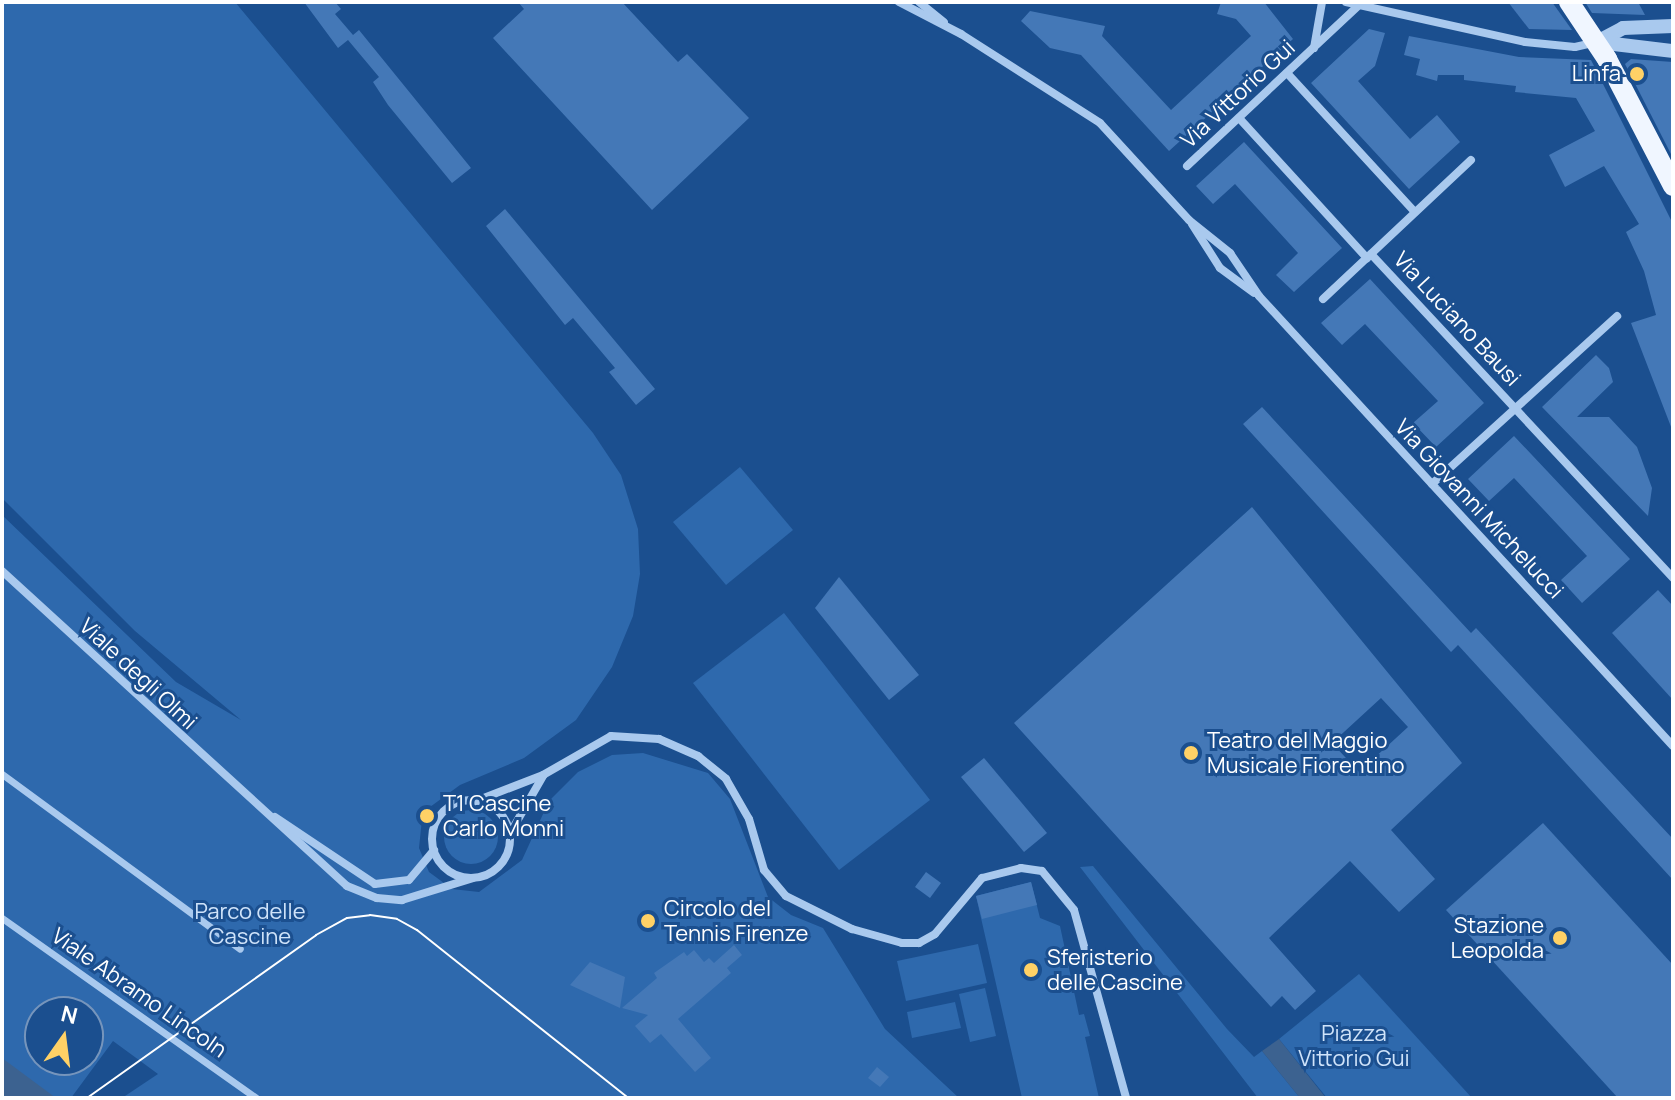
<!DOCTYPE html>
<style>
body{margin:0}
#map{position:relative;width:1675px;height:1100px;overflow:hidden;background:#1b4f8f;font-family:Manrope,sans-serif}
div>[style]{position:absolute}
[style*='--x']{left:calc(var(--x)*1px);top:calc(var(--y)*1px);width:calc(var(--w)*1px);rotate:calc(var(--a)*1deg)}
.green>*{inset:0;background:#2e69ad}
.round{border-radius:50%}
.water>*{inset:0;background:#3c6290}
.building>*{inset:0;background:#4478b7}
.pedestrian>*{height:7px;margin:-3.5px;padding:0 3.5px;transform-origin:3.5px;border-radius:3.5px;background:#a9c9ee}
.minor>*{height:8px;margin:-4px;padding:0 4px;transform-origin:4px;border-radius:4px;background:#a9c9ee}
.minor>.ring{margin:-4px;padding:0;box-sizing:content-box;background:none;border:8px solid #a9c9ee;border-radius:50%}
.tertiary>*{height:14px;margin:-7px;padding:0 7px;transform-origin:7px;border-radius:7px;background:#a9c9ee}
.primary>*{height:20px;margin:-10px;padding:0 10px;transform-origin:10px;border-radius:10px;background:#f0f6ff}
.tram>*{height:2px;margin:-1px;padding:0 1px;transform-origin:1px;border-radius:1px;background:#fff}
.dots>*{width:22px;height:22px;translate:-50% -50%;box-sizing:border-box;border:4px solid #1b4f8f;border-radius:50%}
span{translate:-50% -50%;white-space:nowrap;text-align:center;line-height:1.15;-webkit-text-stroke:6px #1b4f8f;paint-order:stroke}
.poi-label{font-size:22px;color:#fff}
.right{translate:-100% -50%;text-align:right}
.left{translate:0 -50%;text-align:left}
.street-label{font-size:22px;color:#fff}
.park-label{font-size:22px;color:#cfe3fa}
.frame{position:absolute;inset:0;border:4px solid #fff;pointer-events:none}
.north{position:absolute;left:24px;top:996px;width:80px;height:80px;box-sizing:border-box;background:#1b4f8f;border:2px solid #7695bc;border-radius:50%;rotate:14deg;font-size:22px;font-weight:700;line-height:32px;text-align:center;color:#fff}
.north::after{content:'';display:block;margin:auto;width:28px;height:36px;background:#ffd166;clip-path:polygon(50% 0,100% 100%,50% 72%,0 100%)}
</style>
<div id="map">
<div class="green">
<div style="clip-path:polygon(evenodd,2px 2px,235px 2px,593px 433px,621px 475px,638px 529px,640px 574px,633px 616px,612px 667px,576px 720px,524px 758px,460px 785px,430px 807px,422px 819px,419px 848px,429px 872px,452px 889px,479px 892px,522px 860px,549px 801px,578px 772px,612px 755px,643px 753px,708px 773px,730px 799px,768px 897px,791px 915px,823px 928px,885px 1029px,959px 1098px,122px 1098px,158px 1074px,113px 1041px,71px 1098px,40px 1098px,2px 1069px,2px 515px,176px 682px,241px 720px,135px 631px,2px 498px,2px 2px,40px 1012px,88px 1012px,88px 1060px,40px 1060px,40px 1012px)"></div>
<div style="clip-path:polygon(740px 467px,793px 530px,726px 585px,673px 522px)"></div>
<div style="clip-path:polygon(784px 613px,930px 800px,839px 870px,693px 683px)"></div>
<div class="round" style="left:444px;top:810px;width:54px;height:54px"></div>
<div style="clip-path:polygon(1093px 866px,1227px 1029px,1254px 1057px,1262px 1051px,1300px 1098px,1258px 1098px,1080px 867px)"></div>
<div style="clip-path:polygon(1031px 882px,1040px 918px,1060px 926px,1079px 1015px,1084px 1014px,1090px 1036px,1085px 1037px,1099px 1098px,1022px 1098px,976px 896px)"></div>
<div style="clip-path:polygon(978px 944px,987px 983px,906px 1001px,897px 961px)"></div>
<div style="clip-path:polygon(1359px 974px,1472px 1098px,1327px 1098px,1279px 1039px)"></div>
<div style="clip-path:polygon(985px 988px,996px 1036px,970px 1042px,959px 994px)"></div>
<div style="clip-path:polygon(955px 1002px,961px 1028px,912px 1038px,907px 1012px)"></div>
</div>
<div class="water">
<div style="clip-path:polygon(1279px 1039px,1326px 1098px,1300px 1098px,1262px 1051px)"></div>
<div style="clip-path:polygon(2px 1058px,56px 1098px,2px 1098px)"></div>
</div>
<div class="building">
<div style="clip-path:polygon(304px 2px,335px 2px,341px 9px,335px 14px,353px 35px,359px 30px,471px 168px,452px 183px,388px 105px,373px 82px,379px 77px,348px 40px,338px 48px)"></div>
<div style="clip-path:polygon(518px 2px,622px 2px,678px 62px,687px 54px,749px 118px,652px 210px,493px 38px,524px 9px)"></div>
<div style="clip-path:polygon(1221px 2px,1264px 2px,1293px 39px,1169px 151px,1081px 55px,1050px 48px,1021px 21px,1030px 11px,1105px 26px,1102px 36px,1171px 110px,1251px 36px,1236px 19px,1217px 14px)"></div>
<div style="clip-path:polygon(1508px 2px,1552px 2px,1572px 30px,1529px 29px)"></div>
<div style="clip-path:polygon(1585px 2px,1638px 2px,1645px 15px,1592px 13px)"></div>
<div style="clip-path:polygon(1369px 29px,1385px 33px,1375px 66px,1358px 81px,1410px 139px,1437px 115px,1460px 142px,1409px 189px,1311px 83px)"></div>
<div style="clip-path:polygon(1409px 36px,1519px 57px,1591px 60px,1673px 224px,1673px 432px,1631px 323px,1656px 315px,1644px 271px,1626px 232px,1639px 224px,1604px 166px,1565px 187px,1549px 155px,1595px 131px,1576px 98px,1515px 92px,1516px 86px,1464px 80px,1464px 75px,1438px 75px,1437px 81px,1416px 75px,1420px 59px,1404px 55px)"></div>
<div style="clip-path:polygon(1631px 59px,1673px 62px,1673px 158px,1625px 64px)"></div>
<div style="clip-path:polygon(1244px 142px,1342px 248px,1294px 292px,1276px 275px,1298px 253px,1235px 184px,1213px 204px,1196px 186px)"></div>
<div style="clip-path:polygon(505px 209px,655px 389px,636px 405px,609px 372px,615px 368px,573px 318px,565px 325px,486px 226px)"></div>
<div style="clip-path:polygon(1370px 279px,1484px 403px,1436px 447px,1413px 423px,1438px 401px,1365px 324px,1342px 345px,1321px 323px)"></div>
<div style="clip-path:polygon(1596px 355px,1609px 368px,1613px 382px,1577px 417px,1609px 417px,1637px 447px,1652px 488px,1648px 516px,1542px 407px)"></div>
<div style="clip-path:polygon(1262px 407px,1471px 633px,1476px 628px,1673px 839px,1673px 880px,1458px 645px,1451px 652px,1243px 424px)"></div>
<div style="clip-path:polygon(1514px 436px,1630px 559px,1582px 603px,1561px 580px,1587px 556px,1514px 478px,1489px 501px,1468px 479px)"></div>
<div style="clip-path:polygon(evenodd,1252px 507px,1462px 763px,1391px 830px,1435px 879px,1399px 912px,1350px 861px,1269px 938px,1316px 991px,1295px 1010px,1282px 996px,1271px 1007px,1014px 723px,1252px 507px,1381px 698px,1408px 727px,1359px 772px,1332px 743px,1381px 698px)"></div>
<div style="clip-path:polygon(839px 577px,919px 675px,889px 700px,815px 608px)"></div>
<div style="clip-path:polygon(1658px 590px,1673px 606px,1673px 700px,1612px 633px)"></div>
<div style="clip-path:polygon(984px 758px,1047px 833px,1024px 852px,961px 777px)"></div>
<div style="clip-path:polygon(1543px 823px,1673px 965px,1673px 1098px,1618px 1098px,1446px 910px)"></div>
<div style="clip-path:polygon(926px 872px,941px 883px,930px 898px,915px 887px)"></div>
<div style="clip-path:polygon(1031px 882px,1037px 905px,982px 919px,976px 896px)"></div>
<div style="clip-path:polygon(734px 945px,742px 955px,727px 968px,731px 973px,678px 1019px,711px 1058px,695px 1072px,661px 1034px,650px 1043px,635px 1026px,648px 1015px,622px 1008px,657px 978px,654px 973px,684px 952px,687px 956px,694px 950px,704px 962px,709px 958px,714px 963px)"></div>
<div style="clip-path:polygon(590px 962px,625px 977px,620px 1008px,570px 985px)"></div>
<div style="clip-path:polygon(877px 1067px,889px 1077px,880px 1087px,868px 1078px)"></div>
</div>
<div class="pedestrian">
<div style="--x:2;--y:774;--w:295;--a:36.3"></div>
<div style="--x:2;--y:918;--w:311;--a:35.3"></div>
</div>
<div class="minor">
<div style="--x:899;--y:2;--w:70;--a:27.3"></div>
<div style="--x:961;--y:34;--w:165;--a:32.6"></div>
<div style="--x:1100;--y:123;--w:132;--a:47.5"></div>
<div style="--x:1189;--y:220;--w:53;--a:38.8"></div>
<div style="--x:1230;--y:253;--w:52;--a:56"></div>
<div style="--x:1259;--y:296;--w:611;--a:47.39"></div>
<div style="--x:919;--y:2;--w:32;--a:39"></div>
<div style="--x:1346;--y:2;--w:183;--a:12.6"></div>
<div style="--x:1525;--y:42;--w:50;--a:5.7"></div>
<div style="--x:1575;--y:47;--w:22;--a:-13"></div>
<div style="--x:1314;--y:48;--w:47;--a:-80.1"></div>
<div style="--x:1287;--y:73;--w:189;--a:47.4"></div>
<div style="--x:1239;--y:118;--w:190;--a:47.6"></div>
<div style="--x:1187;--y:166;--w:236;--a:-43.1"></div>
<div style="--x:1192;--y:224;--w:52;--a:57.5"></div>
<div style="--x:1220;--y:268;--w:42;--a:36.3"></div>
<div style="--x:1371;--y:254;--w:443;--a:47"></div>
<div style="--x:1323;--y:299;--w:203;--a:-43.2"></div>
<div style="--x:1432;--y:484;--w:250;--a:-42.2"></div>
<div style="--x:2;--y:571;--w:467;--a:42.4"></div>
<div style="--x:347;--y:886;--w:32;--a:22"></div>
<div style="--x:377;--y:898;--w:25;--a:5"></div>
<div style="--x:402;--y:900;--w:74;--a:-17.2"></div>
<div class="ring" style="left:432px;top:800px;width:70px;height:70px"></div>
<div style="--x:476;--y:801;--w:72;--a:-21.2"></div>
<div style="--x:543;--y:775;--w:78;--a:-29.8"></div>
<div style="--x:611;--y:736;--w:48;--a:3.6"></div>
<div style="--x:659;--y:739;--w:43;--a:23.6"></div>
<div style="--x:698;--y:756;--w:36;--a:39"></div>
<div style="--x:726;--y:779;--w:46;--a:60.1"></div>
<div style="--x:749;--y:819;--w:53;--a:73.6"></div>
<div style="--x:764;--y:870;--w:34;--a:50"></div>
<div style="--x:786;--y:896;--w:74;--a:26.6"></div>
<div style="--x:852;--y:929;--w:52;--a:15.6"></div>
<div style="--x:902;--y:943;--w:17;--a:0"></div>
<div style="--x:919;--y:943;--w:18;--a:-29"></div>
<div style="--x:935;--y:934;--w:73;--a:-50"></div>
<div style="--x:982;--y:878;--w:40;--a:-14.4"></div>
<div style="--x:1021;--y:868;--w:21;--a:8"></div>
<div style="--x:1042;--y:871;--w:50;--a:50.6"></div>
<div style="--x:1074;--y:910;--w:195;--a:74.5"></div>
<div style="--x:275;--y:817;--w:120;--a:33.8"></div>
<div style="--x:375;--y:884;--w:34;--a:-7"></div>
<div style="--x:409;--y:880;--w:39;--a:-50"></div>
<div style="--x:509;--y:835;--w:68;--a:-60"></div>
</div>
<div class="tertiary">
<div style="--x:1597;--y:42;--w:30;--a:-28"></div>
<div style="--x:1623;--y:28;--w:50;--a:-2.3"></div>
<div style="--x:1597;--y:42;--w:77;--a:6.8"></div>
</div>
<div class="primary">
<div style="--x:1569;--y:2;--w:69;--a:56.3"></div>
<div style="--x:1607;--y:59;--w:143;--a:62.5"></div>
</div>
<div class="tram">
<div style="--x:87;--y:1098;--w:281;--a:-35.4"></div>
<div style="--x:316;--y:935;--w:35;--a:-29"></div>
<div style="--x:347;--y:918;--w:23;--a:-7"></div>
<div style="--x:370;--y:915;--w:27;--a:8"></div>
<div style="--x:397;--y:919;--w:23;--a:29"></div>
<div style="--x:417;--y:930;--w:270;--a:38.5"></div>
</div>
<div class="dots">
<div style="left:1637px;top:74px;background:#ffd166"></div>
<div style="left:1191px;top:753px;background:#ffd166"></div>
<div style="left:427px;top:816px;background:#ffd166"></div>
<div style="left:648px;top:921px;background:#ffd166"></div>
<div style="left:1560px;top:938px;background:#ffd166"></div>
<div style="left:1031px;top:970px;background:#ffd166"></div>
</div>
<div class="poi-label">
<span class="right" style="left:1621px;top:74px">Linfa</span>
<span class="left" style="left:1207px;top:753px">Teatro del Maggio<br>Musicale Fiorentino</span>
<span class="left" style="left:443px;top:816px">T1 Cascine<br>Carlo Monni</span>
<span class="left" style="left:664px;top:921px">Circolo del<br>Tennis Firenze</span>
<span class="right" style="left:1544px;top:938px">Stazione<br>Leopolda</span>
<span class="left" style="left:1047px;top:970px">Sferisterio<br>delle Cascine</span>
</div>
<div class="street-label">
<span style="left:1238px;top:94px;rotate:-43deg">Via Vittorio Gui</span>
<span style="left:1457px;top:319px;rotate:47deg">Via Luciano Bausi</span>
<span style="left:1479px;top:509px;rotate:47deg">Via Giovanni Michelucci</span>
<span style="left:138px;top:674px;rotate:43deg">Viale degli Olmi</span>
<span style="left:139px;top:993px;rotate:35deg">Viale Abramo Lincoln</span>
</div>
<div class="park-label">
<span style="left:250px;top:924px">Parco delle<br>Cascine</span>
<span style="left:1354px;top:1046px">Piazza<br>Vittorio Gui</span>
</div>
<div class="frame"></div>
<div class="north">N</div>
</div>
